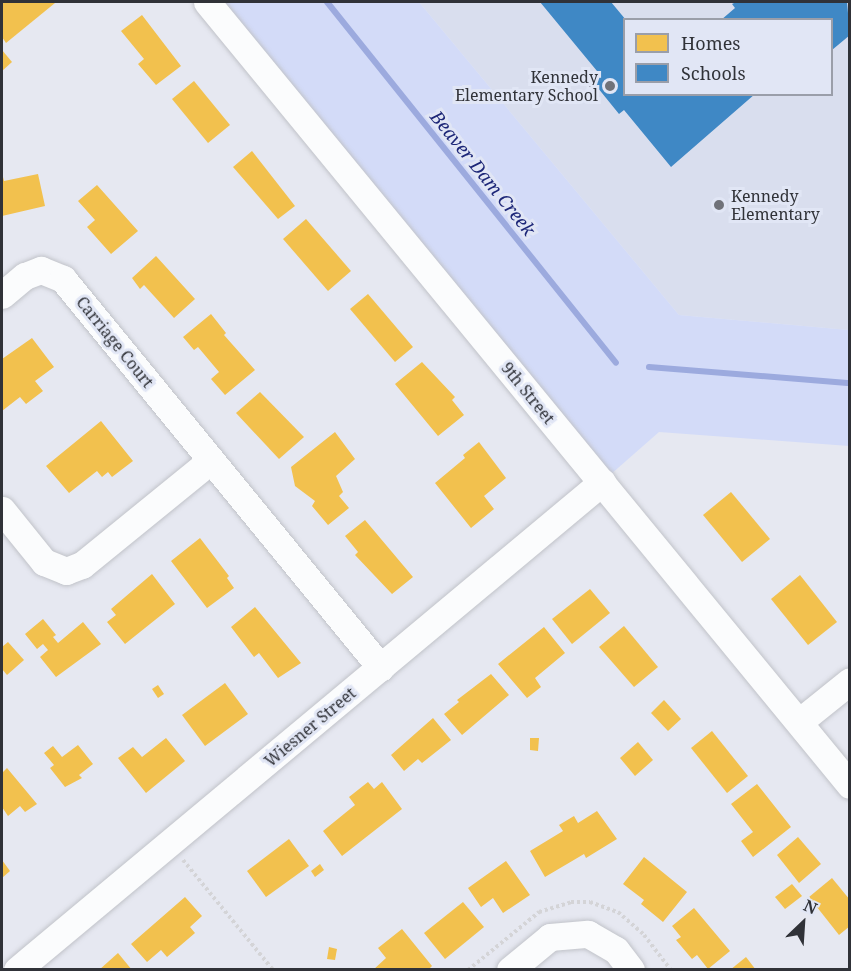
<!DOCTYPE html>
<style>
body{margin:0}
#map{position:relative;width:851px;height:971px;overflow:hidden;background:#e6e8f1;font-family:"Noto Serif",serif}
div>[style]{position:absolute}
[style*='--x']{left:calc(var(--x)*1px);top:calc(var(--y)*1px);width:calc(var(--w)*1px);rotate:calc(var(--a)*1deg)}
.built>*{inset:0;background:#d9deee}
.green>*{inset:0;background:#d3dbf8}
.homes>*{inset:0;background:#f2c14e}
.schools>*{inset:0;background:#3f88c5}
.stream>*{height:6px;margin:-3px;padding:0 3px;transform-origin:3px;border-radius:3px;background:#9caade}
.path>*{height:4px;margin-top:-2px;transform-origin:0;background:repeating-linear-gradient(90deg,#d4d4d7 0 3px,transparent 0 6px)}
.roads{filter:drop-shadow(0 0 2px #c1c3c9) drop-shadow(0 0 2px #c1c3c9)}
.minor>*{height:27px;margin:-13.5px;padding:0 13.5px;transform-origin:13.5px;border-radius:13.5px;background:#fbfcfd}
.dots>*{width:16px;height:16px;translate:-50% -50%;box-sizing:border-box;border:3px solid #e1e6f5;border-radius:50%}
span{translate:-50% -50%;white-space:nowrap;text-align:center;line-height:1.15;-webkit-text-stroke:6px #e1e6f5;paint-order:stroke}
.poi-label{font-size:16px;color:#303238}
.right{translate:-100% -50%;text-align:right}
.left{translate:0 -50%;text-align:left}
.street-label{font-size:16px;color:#303238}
.water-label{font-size:18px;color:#1d2778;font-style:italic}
.frame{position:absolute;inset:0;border:3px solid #303238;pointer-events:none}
.legend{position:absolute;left:623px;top:18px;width:210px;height:78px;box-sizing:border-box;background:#e1e6f5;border:2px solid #9a9ea9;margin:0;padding:8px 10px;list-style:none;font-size:18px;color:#303238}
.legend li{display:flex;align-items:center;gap:12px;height:30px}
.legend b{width:30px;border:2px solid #9a9ea9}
.north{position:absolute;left:773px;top:893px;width:60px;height:60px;-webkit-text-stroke:4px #e1e6f5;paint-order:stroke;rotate:25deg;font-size:16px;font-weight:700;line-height:24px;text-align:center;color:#303238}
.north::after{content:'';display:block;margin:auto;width:21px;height:27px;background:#303238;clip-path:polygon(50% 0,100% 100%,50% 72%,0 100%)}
</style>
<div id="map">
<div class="built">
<div style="clip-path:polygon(evenodd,419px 2px,849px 2px,849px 330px,679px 315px,419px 2px,624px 20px,832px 20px,832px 94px,624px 94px,624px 20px)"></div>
</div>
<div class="green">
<div style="clip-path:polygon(207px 2px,419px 2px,679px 315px,849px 330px,849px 446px,659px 432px,602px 482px)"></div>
</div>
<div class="homes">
<div style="clip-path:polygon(2px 2px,54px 2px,55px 3px,6px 43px,2px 37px)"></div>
<div style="clip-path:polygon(142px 15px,181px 66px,156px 85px,138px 64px,144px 59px,121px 31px)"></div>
<div style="clip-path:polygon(2px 50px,12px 62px,2px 71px)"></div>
<div style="clip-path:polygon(194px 81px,230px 125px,208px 143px,172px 99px)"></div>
<div style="clip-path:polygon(252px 151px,295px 206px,278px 219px,233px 167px)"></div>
<div style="clip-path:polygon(2px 173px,4px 181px,38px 174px,45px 206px,2px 216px)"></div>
<div style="clip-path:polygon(97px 185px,138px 231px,111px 254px,87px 227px,95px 220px,78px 201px)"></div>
<div style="clip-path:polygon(306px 219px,351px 271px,328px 291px,283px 239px)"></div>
<div style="clip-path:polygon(156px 256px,195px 299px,174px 318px,144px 285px,140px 289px,132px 278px)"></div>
<div style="clip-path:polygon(368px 294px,413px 347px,395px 362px,350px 309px)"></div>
<div style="clip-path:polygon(211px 314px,226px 333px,224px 335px,255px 370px,225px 395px,211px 379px,219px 372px,198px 347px,194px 350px,183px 337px)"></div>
<div style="clip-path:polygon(32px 338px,54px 367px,35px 381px,43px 391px,26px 404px,20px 397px,2px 411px,2px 359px)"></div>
<div style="clip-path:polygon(422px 362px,455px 397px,452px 400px,464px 415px,438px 436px,395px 384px)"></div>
<div style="clip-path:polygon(260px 392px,304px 437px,279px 459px,236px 413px)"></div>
<div style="clip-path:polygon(101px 421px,133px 461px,112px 477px,108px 472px,102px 477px,97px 471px,69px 493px,46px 466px)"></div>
<div style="clip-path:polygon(335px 432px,355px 459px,336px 476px,343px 492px,339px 496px,349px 508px,328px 525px,312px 506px,315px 501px,295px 486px,291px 467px)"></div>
<div style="clip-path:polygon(479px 442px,506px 478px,484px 496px,494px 509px,471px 528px,435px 483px,465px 458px,463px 455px)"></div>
<div style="clip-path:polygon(731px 492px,770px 539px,742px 562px,703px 515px)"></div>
<div style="clip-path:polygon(365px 520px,413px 577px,392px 594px,355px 555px,358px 552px,345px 536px)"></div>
<div style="clip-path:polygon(200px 538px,229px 576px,227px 578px,234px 588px,207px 608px,171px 561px)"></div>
<div style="clip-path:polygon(152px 574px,175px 604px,125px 644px,107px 622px,116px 615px,111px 609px)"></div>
<div style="clip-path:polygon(800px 575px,837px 622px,808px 645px,771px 599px)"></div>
<div style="clip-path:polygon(590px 589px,610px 613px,572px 644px,552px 619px)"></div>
<div style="clip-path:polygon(255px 607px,301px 663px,278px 678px,259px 653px,254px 657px,231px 627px)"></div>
<div style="clip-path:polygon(43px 619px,56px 635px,53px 637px,58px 643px,83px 622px,101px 644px,56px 677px,40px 657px,48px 650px,43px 644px,37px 649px,25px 634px)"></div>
<div style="clip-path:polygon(624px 626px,658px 667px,634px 687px,599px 647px)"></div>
<div style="clip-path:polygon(544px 627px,565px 653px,535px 678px,541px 687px,527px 698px,498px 664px)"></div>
<div style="clip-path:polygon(8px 642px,24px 660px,7px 675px,2px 669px,2px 647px)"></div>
<div style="clip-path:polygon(491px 674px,509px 695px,462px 735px,444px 714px,459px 702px,457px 700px)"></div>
<div style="clip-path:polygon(225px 683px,248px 714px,205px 746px,182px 715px)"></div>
<div style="clip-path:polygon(158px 685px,164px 694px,158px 698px,152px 689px)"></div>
<div style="clip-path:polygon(664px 700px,681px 719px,668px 731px,651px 713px)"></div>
<div style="clip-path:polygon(433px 718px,451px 740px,422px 763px,418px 759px,404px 771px,391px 755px)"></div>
<div style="clip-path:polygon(712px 731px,748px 776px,727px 793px,691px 748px)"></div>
<div style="clip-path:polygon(166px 738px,185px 761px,146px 793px,118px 758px,133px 747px,142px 757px)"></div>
<div style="clip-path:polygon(530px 738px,539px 738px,538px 751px,530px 750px)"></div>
<div style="clip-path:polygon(638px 742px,653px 760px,635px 776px,620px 758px)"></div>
<div style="clip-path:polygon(78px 745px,93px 764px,79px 775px,82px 778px,65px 787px,50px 768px,54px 765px,44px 753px,53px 746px,62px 757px)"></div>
<div style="clip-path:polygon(7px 768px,37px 804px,25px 812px,20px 806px,8px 816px,2px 807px,2px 773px)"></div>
<div style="clip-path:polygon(368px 782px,374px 789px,382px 782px,402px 809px,342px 856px,323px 831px,355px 805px,349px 797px)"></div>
<div style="clip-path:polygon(757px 784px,791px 827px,753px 857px,741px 841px,753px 832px,731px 804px)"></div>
<div style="clip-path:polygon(597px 811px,617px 839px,586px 858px,584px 854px,545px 877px,530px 851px,563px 831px,559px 825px,574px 816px,578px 823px)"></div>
<div style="clip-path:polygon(798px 837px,821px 864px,799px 883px,777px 855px)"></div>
<div style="clip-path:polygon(289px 839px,309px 866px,266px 897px,247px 871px)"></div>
<div style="clip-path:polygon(644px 857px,687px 892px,663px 922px,641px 904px,644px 900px,623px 884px)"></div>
<div style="clip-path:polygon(2px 860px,10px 871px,2px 878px)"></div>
<div style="clip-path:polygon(506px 861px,530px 895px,503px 913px,493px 898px,481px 907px,468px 888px)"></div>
<div style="clip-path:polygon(320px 864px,324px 870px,315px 877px,311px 871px)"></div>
<div style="clip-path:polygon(832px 878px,850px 900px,850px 926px,839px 935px,809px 897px)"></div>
<div style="clip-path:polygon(792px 884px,802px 896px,785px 909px,775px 897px)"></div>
<div style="clip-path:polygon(185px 897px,202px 916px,190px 927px,195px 933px,167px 957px,161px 950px,147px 962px,131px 944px)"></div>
<div style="clip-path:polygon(463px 902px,484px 927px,445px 959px,424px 933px)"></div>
<div style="clip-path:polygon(694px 908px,730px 951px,708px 969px,697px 955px,692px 959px,676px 940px,681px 937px,672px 926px)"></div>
<div style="clip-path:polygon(402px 929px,432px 966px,428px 970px,373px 970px,386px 958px,378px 948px)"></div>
<div style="clip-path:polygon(329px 947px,337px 949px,335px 960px,327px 959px)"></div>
<div style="clip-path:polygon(118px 953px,132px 970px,99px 970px)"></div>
<div style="clip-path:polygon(746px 957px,756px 970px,730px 970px)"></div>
</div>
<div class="schools">
<div style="clip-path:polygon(540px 2px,611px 2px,626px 20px,624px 94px,755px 94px,671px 167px,624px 110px,619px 114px,589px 77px,597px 71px)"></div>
<div style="clip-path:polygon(736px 2px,847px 2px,850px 35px,832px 50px,832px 20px,721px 20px,735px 8px,732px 4px)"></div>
</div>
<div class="stream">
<div style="--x:327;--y:2;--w:462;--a:51.3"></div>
<div style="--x:649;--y:367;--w:202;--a:4.6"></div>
</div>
<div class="path">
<div style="--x:183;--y:860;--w:142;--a:50.7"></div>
<div style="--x:468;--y:970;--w:92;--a:-39.2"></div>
<div style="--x:539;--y:912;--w:34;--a:-17"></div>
<div style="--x:571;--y:902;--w:19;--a:0"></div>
<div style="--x:590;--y:902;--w:30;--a:20"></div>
<div style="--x:618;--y:912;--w:35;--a:41"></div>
<div style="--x:644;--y:935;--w:44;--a:52.4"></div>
</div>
<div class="roads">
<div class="minor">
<div style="--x:207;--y:2;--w:1013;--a:50.61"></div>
<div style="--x:2;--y:295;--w:30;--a:-40"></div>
<div style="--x:25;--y:276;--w:17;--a:-21"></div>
<div style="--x:41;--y:270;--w:24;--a:22"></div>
<div style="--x:63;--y:279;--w:502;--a:50.73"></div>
<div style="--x:2;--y:510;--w:67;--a:51.1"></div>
<div style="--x:44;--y:562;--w:24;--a:22"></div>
<div style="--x:66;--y:571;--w:17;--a:-21"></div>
<div style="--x:82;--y:565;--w:166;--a:-39.1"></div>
<div style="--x:799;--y:722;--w:65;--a:-38.8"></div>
<div style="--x:17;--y:970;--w:762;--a:-39.83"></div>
<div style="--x:510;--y:970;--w:52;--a:-39.5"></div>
<div style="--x:550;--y:937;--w:38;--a:-5"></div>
<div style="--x:588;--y:934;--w:32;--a:30"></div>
<div style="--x:616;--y:950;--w:25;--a:53"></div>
</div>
</div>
<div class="dots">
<div style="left:610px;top:86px;background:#707279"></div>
<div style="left:719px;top:205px;background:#707279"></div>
</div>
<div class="poi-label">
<span class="right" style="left:598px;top:86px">Kennedy<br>Elementary School</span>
<span class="left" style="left:731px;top:205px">Kennedy<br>Elementary</span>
</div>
<div class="street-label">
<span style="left:115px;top:342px;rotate:51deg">Carriage Court</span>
<span style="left:528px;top:393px;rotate:51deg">9th Street</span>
<span style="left:310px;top:727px;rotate:-40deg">Wiesner Street</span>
</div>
<div class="water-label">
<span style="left:483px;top:173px;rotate:51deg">Beaver Dam Creek</span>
</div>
<div class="frame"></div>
<ul class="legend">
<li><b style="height:16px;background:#f2c14e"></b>Homes</li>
<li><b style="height:16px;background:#3f88c5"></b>Schools</li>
</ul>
<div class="north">N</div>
</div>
